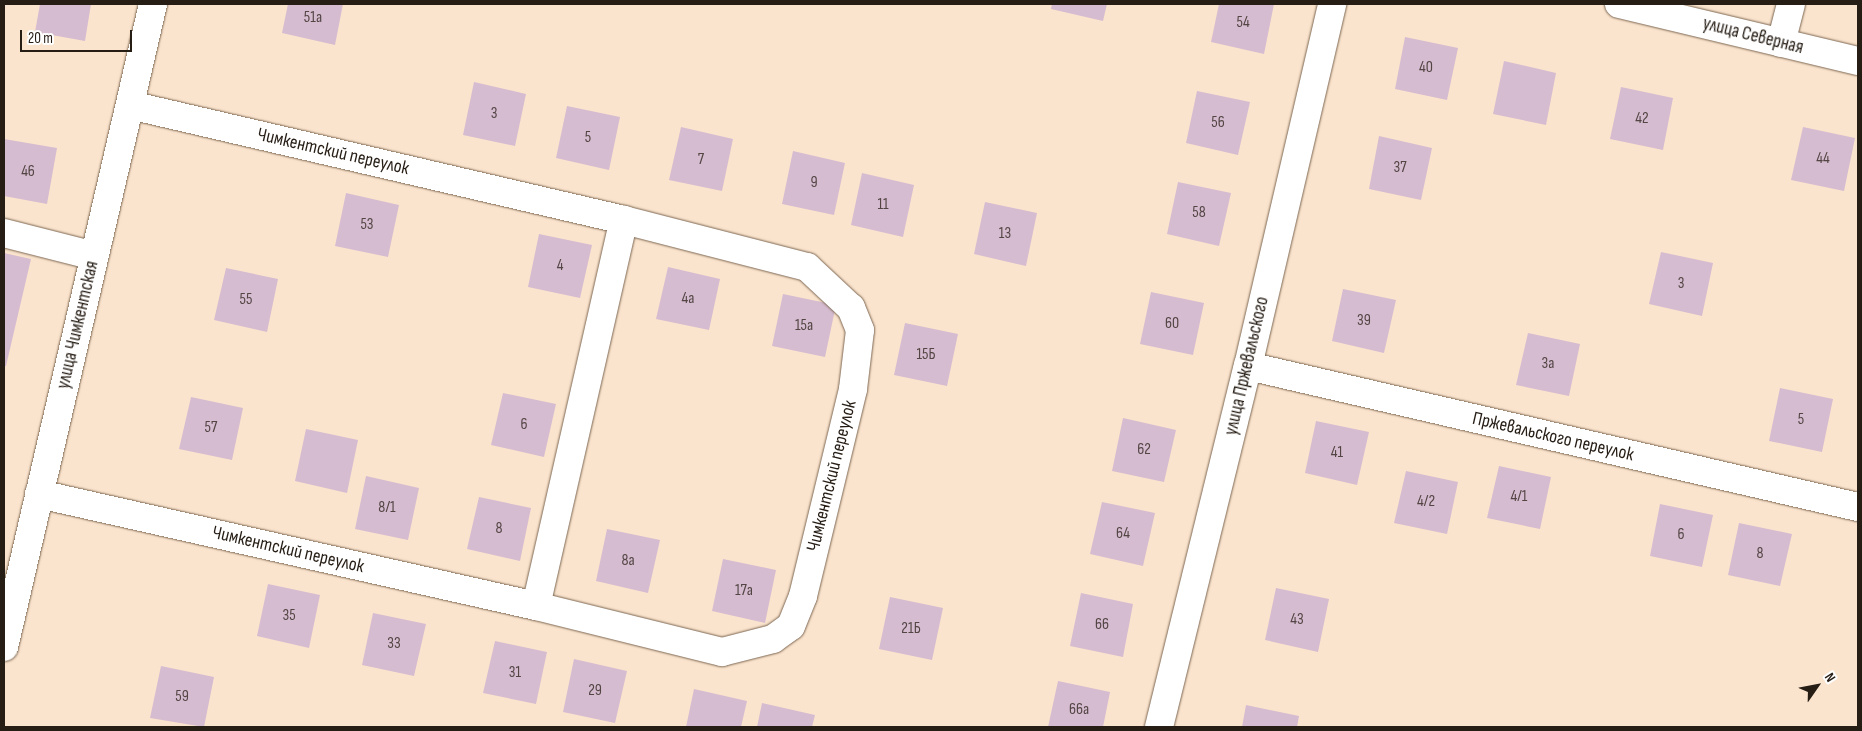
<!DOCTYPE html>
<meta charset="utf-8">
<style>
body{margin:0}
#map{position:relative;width:1862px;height:731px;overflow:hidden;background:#fbe4cd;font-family:"Sofia Sans Condensed",sans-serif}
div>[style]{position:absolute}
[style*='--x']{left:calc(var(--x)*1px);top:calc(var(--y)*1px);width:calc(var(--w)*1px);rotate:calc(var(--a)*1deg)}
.building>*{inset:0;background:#d6bcd0}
.roads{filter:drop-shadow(0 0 1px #7c6753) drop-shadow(0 0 1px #7c6753)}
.minor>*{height:28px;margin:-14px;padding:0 14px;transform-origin:14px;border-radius:14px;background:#fff}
span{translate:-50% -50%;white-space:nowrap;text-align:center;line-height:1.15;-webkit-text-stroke:4px #fff;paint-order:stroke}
.number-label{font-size:16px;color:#524544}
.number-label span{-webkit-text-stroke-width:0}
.street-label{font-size:19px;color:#261d15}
.frame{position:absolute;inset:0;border:5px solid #261d15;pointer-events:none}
.north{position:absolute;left:1792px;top:661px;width:50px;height:50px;-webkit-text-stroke:4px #fff;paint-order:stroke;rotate:57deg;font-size:14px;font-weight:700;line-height:20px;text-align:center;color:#261d15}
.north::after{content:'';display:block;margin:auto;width:18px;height:22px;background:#261d15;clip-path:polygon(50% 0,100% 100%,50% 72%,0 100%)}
.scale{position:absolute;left:20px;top:30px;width:112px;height:22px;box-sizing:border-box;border:2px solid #261d15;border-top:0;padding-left:6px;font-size:15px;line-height:18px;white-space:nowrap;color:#261d15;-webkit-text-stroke:4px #fff;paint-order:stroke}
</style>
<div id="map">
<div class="building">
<div style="clip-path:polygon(40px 4px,91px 4px,85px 41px,35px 32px)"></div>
<div style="clip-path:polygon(288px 4px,343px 4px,335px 45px,282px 33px)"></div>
<div style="clip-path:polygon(1052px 4px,1107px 4px,1103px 21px,1051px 9px)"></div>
<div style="clip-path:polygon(1219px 4px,1274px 4px,1264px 54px,1211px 42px)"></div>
<div style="clip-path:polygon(1405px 37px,1458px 48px,1447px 100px,1395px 89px)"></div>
<div style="clip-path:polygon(1504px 61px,1556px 73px,1546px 125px,1493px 114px)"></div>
<div style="clip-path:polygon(474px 82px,526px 94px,515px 146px,463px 135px)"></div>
<div style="clip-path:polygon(1621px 87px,1673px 98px,1663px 150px,1610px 139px)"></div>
<div style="clip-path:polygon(1197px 91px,1250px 102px,1238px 155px,1186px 143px)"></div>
<div style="clip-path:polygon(567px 106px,620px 117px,609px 170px,556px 158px)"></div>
<div style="clip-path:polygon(681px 127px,733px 139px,722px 191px,669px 180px)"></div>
<div style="clip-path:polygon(1803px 127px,1855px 138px,1844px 191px,1791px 180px)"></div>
<div style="clip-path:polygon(1379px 136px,1432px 148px,1421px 200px,1369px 189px)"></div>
<div style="clip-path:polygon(4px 139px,57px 148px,47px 204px,4px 196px)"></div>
<div style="clip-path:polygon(793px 151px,845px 163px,834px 215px,782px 204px)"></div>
<div style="clip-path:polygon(862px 173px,914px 185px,903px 237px,851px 225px)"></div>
<div style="clip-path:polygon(1178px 182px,1231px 193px,1219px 246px,1167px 234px)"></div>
<div style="clip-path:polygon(346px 193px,399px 205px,388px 257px,335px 246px)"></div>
<div style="clip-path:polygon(985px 202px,1037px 213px,1026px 266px,974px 254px)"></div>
<div style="clip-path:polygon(539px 234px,592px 245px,580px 298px,528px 287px)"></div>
<div style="clip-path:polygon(1661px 252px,1713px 263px,1702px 316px,1649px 304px)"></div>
<div style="clip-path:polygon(4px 253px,31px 259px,6px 366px,4px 366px)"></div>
<div style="clip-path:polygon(668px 267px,720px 279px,709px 330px,656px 319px)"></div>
<div style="clip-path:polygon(226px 268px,278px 279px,267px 332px,214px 320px)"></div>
<div style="clip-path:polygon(1343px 289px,1396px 300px,1384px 353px,1332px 341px)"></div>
<div style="clip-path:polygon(1151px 292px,1204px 303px,1193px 355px,1140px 344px)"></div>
<div style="clip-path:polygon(783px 294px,836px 305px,825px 357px,772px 346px)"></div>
<div style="clip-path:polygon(905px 323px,958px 334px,947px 386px,894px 375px)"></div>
<div style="clip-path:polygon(1528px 333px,1580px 344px,1569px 396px,1516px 385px)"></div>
<div style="clip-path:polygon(1780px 388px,1833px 399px,1822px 452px,1769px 441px)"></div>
<div style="clip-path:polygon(503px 393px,556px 404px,544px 457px,491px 445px)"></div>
<div style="clip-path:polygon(191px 397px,243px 408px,232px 460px,179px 449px)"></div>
<div style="clip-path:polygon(1123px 418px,1176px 430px,1164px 482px,1112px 471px)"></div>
<div style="clip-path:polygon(1316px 421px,1369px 432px,1357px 485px,1305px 473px)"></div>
<div style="clip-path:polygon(306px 429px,358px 440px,347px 493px,295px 481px)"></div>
<div style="clip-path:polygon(1499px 466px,1551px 477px,1540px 529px,1487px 518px)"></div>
<div style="clip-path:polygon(1406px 471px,1458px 482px,1447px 534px,1394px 523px)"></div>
<div style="clip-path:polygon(366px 476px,419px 488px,408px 540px,355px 529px)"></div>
<div style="clip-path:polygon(479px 497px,531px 508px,520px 561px,467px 549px)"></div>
<div style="clip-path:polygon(1102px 502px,1155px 513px,1143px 566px,1090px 554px)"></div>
<div style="clip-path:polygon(1660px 504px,1713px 515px,1702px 567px,1650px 556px)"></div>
<div style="clip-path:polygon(1739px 523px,1792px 534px,1780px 586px,1728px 575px)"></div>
<div style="clip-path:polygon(607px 529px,660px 540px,648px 593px,596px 581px)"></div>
<div style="clip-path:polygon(723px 559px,776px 570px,765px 623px,712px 611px)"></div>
<div style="clip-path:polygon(268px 584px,320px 595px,309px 648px,257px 636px)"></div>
<div style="clip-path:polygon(1276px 588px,1329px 599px,1318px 652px,1265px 640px)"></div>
<div style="clip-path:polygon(1081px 593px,1133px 604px,1123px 657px,1070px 646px)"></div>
<div style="clip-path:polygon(890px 597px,943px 608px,932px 660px,879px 649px)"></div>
<div style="clip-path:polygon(373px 613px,426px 624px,414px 676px,362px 665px)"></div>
<div style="clip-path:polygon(495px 641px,547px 652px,536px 704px,483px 693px)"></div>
<div style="clip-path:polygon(574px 659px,627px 671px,615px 723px,563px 712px)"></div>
<div style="clip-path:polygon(161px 666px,214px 677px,204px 727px,150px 718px)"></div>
<div style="clip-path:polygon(1058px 681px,1110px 692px,1103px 727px,1048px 727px)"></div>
<div style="clip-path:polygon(694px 689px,747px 701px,741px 727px,686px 727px)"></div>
<div style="clip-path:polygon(762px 703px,815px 715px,812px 727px,757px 727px)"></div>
<div style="clip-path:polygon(1246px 705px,1299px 716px,1297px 727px,1242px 727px)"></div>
</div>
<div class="roads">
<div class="minor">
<div style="--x:1619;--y:4;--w:246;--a:13.4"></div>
<div style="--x:1781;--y:43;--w:40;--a:-75.6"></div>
<div style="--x:4;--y:233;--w:93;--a:14.3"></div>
<div style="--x:1248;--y:366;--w:626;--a:13.02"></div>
<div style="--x:39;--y:494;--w:509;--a:12.7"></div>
<div style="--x:536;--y:606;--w:192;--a:13.9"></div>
<div style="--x:722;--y:652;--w:53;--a:-14.3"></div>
<div style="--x:773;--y:639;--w:22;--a:-36"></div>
<div style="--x:791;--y:626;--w:32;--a:-68"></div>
<div style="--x:803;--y:596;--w:213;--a:-76.4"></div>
<div style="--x:853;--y:389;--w:59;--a:-83.2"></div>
<div style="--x:860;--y:330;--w:24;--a:-112"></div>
<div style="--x:851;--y:308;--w:60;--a:-137"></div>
<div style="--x:807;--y:267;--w:189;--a:-165.6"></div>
<div style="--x:624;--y:220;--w:507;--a:-166.9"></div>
<div style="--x:536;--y:606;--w:396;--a:-77.2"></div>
<div style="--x:4;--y:647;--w:660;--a:-76.95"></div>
<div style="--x:1159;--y:727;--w:372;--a:-76.2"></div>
<div style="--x:1248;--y:366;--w:372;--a:-76.9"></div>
</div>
</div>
<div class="number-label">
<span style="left:313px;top:18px">51а</span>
<span style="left:1243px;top:23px">54</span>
<span style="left:1426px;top:68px">40</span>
<span style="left:494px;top:114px">3</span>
<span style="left:1642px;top:119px">42</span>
<span style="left:1218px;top:123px">56</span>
<span style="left:588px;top:138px">5</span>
<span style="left:1823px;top:159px">44</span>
<span style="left:701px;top:160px">7</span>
<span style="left:1400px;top:168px">37</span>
<span style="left:28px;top:172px">46</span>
<span style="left:814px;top:183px">9</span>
<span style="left:883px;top:205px">11</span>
<span style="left:1199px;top:213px">58</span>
<span style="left:367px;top:225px">53</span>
<span style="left:1005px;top:234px">13</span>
<span style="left:560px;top:266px">4</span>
<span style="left:1681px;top:284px">3</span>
<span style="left:688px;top:299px">4а</span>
<span style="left:246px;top:300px">55</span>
<span style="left:1364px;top:321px">39</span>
<span style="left:1172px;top:324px">60</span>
<span style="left:804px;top:326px">15а</span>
<span style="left:926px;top:355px">15Б</span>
<span style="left:1548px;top:364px">3а</span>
<span style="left:1801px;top:420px">5</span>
<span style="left:524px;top:425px">6</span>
<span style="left:211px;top:428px">57</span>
<span style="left:1144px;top:450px">62</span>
<span style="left:1337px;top:453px">41</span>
<span style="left:1519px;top:497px">4/1</span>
<span style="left:1426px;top:502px">4/2</span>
<span style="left:387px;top:508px">8/1</span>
<span style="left:499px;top:529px">8</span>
<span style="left:1123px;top:534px">64</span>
<span style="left:1681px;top:535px">6</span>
<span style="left:1760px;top:554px">8</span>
<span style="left:628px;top:561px">8а</span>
<span style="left:744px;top:591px">17а</span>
<span style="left:289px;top:616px">35</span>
<span style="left:1297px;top:620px">43</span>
<span style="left:1102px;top:625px">66</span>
<span style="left:911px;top:629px">21Б</span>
<span style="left:394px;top:644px">33</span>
<span style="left:515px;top:673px">31</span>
<span style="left:595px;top:691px">29</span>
<span style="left:182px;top:697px">59</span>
<span style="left:1079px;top:710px">66а</span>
</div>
<div class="street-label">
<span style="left:1753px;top:36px;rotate:14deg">улица Северная</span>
<span style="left:333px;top:152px;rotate:13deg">Чимкентский переулок</span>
<span style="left:78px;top:325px;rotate:-77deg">улица Чимкентская</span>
<span style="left:1247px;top:366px;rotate:-77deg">улица Пржевальского</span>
<span style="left:1553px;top:437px;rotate:13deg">Пржевальского переулок</span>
<span style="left:832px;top:476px;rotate:-76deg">Чимкентский переулок</span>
<span style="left:288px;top:550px;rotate:13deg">Чимкентский переулок</span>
</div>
<div class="frame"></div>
<div class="north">N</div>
<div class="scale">20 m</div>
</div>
